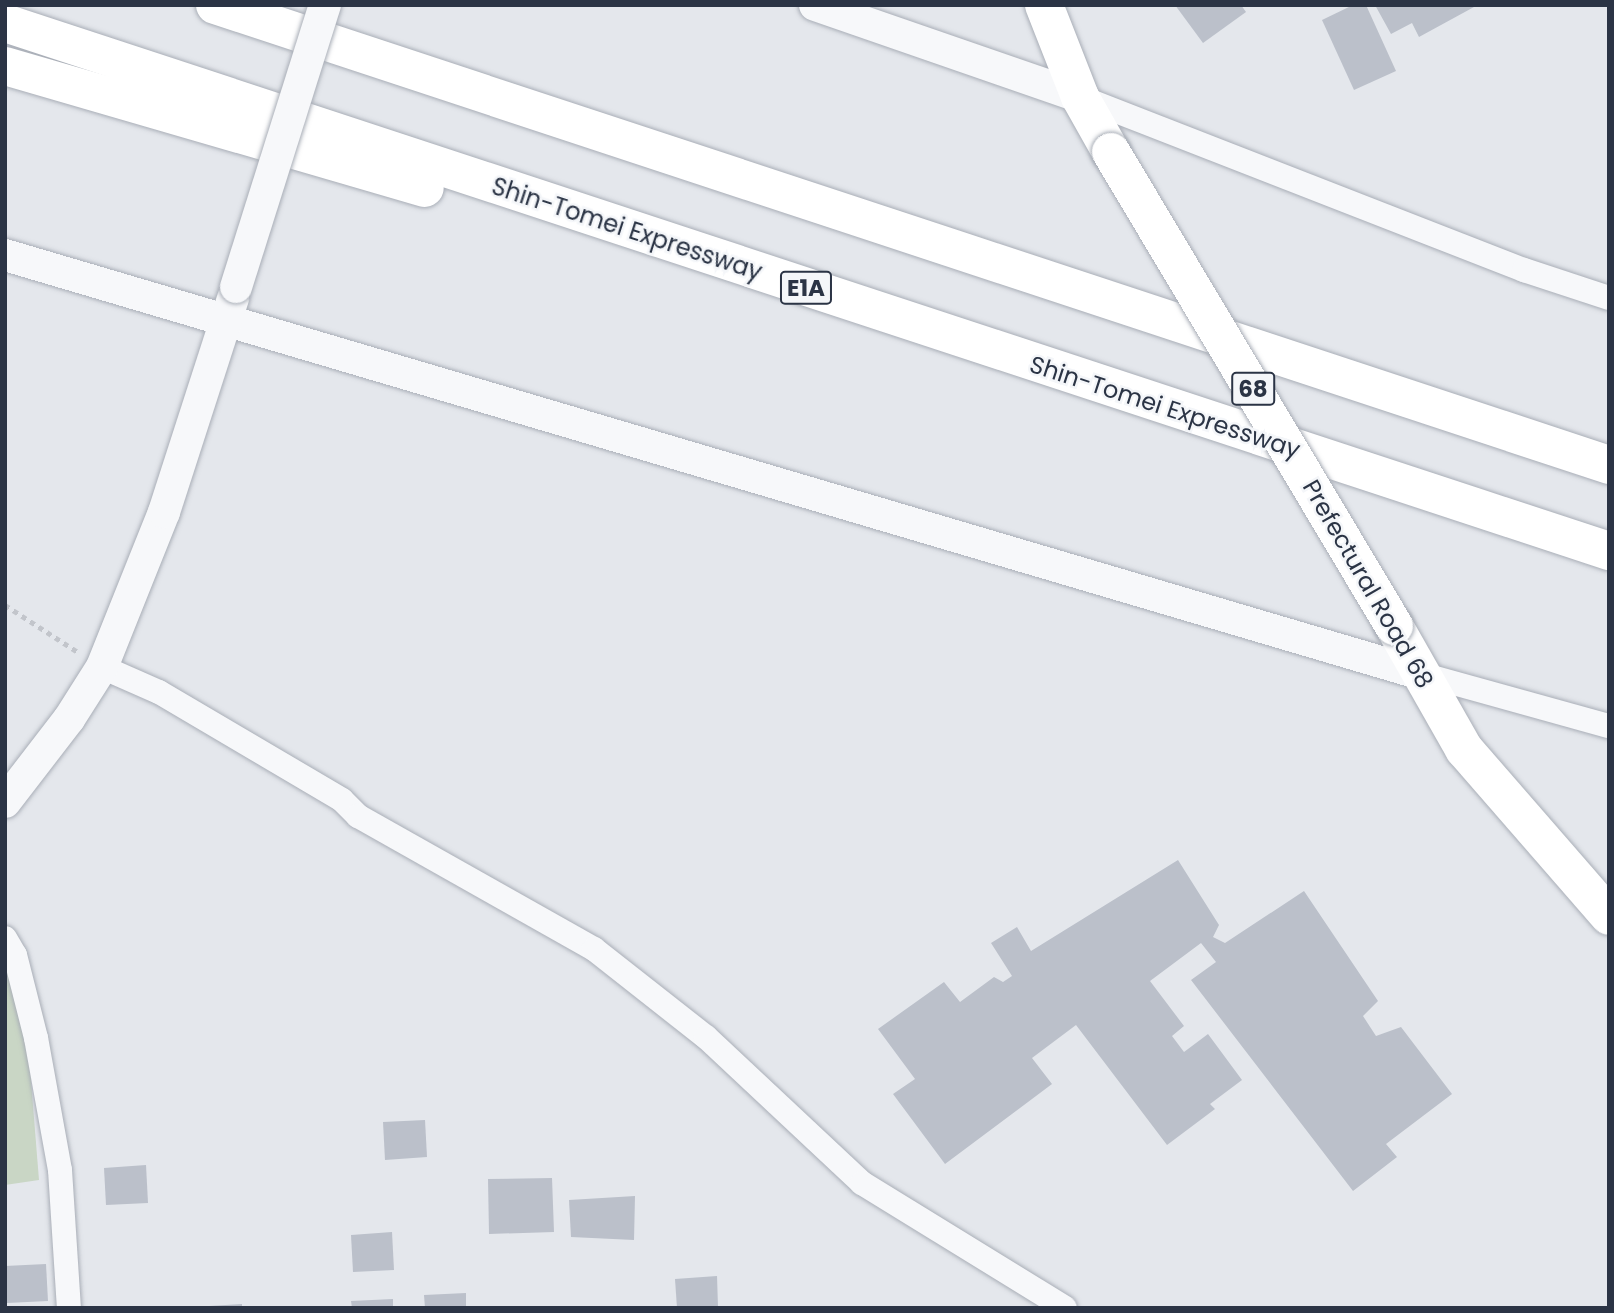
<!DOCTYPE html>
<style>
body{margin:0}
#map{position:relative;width:1614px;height:1313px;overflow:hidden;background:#e4e7ec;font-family:Poppins,sans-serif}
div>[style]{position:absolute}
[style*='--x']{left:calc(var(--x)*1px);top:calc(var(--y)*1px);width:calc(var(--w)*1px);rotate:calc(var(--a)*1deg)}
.green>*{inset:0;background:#c9d6c5}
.building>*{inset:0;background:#bbc0ca}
.path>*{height:4.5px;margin-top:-2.25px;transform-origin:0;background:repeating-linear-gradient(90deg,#c2c5cb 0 5px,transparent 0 10px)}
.roads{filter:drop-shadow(0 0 2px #a9aeb7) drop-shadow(0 0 2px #a9aeb7)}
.minor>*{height:24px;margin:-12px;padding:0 12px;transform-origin:12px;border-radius:12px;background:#f7f8fa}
.tertiary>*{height:32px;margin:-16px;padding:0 16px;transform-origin:16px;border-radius:16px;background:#f7f8fa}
.primary>*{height:38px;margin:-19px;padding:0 19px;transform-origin:19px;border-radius:19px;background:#fff}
.motorway>*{height:38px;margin:-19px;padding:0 19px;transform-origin:19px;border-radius:19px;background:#fff}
.bridges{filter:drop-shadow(0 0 2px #a9aeb7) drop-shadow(0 0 2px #a9aeb7)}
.tertiary-bridge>*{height:32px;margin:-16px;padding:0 16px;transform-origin:16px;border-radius:16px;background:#f7f8fa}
.primary-bridge>*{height:38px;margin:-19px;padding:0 19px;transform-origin:19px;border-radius:19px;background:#fff}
span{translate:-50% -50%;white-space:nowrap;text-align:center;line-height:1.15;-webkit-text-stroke:5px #f4f6f9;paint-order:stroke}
.shield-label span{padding:2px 5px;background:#f4f6f9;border:2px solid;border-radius:5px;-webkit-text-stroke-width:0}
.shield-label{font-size:23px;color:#2b3445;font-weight:700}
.street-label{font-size:24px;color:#2b3445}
.frame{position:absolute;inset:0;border:7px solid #2b3445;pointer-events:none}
</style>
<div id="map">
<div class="green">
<div style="clip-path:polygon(5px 956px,24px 994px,39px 1180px,5px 1185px)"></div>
</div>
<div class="building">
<div style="clip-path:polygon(1175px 5px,1241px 5px,1246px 12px,1203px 43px)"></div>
<div style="clip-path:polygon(1353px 5px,1366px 5px,1396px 71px,1354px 90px,1322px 20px)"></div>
<div style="clip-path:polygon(1375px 5px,1473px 5px,1474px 7px,1419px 37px,1412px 23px,1391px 34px)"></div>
<div style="clip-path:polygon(1178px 860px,1219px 925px,1213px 937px,1225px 943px,1304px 891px,1378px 1001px,1363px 1016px,1376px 1036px,1401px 1027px,1452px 1094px,1386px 1144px,1397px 1157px,1353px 1191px,1191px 980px,1216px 962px,1201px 943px,1150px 981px,1184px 1026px,1172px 1036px,1184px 1052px,1208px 1034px,1242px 1080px,1210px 1104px,1215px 1109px,1167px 1145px,1076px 1025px,1032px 1058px,1052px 1084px,945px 1164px,893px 1094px,915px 1079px,878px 1029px,944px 982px,960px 1002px,994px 977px,1003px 982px,1012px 976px,991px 943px,1017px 927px,1031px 951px)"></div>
<div style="clip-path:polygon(425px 1120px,427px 1157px,385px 1160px,383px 1122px)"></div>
<div style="clip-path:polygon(146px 1165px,148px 1203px,106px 1205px,104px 1168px)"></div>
<div style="clip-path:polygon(552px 1178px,554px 1232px,489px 1234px,488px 1179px)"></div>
<div style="clip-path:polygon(635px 1196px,634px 1240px,571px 1237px,569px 1200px)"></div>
<div style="clip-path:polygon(392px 1232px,394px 1270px,353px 1272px,351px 1235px)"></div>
<div style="clip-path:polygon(46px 1264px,48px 1301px,7px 1303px,5px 1266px)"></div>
<div style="clip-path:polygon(717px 1276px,718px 1308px,677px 1308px,675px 1279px)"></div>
<div style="clip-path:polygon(466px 1293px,466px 1308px,425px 1308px,424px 1295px)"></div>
<div style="clip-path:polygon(393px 1299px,393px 1308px,352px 1308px,351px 1301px)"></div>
<div style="clip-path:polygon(242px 1304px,242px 1308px,209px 1308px,209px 1306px)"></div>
</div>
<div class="path">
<div style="--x:5;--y:605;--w:87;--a:32.8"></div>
</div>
<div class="roads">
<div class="minor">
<div style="--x:1080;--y:97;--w:477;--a:21.3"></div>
<div style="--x:1524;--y:270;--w:89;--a:18.2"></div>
<div style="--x:102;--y:667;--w:62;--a:23.7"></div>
<div style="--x:159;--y:692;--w:212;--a:30.5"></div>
<div style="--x:342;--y:800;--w:23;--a:45"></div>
<div style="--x:358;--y:816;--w:271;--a:29.4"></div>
<div style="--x:594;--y:949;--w:142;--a:38.2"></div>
<div style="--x:706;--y:1037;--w:214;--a:43.1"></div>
<div style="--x:862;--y:1183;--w:238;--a:31.6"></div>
<div style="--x:1421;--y:674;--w:195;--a:15.5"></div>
<div style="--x:5;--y:938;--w:20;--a:60"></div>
<div style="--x:15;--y:955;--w:86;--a:75.8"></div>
<div style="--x:36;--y:1038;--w:134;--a:79.7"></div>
<div style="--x:60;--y:1170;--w:138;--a:86.3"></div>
</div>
<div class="tertiary">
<div style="--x:815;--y:5;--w:281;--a:19.1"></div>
<div style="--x:5;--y:255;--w:1477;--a:16.48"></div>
<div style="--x:5;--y:802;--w:105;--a:-52.4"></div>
<div style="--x:69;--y:719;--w:62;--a:-57.6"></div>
<div style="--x:102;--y:667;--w:167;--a:-68.2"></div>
<div style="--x:164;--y:512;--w:224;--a:-72.1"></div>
</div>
<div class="primary">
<div style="--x:1044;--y:5;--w:99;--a:68.6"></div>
<div style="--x:1080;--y:97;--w:63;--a:60.6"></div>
<div style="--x:1394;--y:626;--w:142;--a:60.4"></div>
<div style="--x:1464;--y:749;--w:221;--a:49"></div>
</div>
<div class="motorway">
<div style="--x:215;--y:5;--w:1468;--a:18.26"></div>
<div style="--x:5;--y:23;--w:1689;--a:18.22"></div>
<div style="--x:5;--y:66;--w:437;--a:16.2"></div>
</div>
</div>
<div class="bridges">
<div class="tertiary-bridge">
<div style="--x:236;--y:287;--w:296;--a:-72.5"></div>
</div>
<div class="primary-bridge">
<div style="--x:1111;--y:152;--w:552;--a:59.16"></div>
</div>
</div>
<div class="shield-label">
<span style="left:806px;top:288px">E1A</span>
<span style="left:1253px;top:389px">68</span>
</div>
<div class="street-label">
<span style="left:627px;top:229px;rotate:18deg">Shin-Tomei Expressway</span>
<span style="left:1165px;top:407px;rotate:18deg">Shin-Tomei Expressway</span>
<span style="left:1368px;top:584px;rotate:60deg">Prefectural Road 68</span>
</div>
<div class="frame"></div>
</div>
